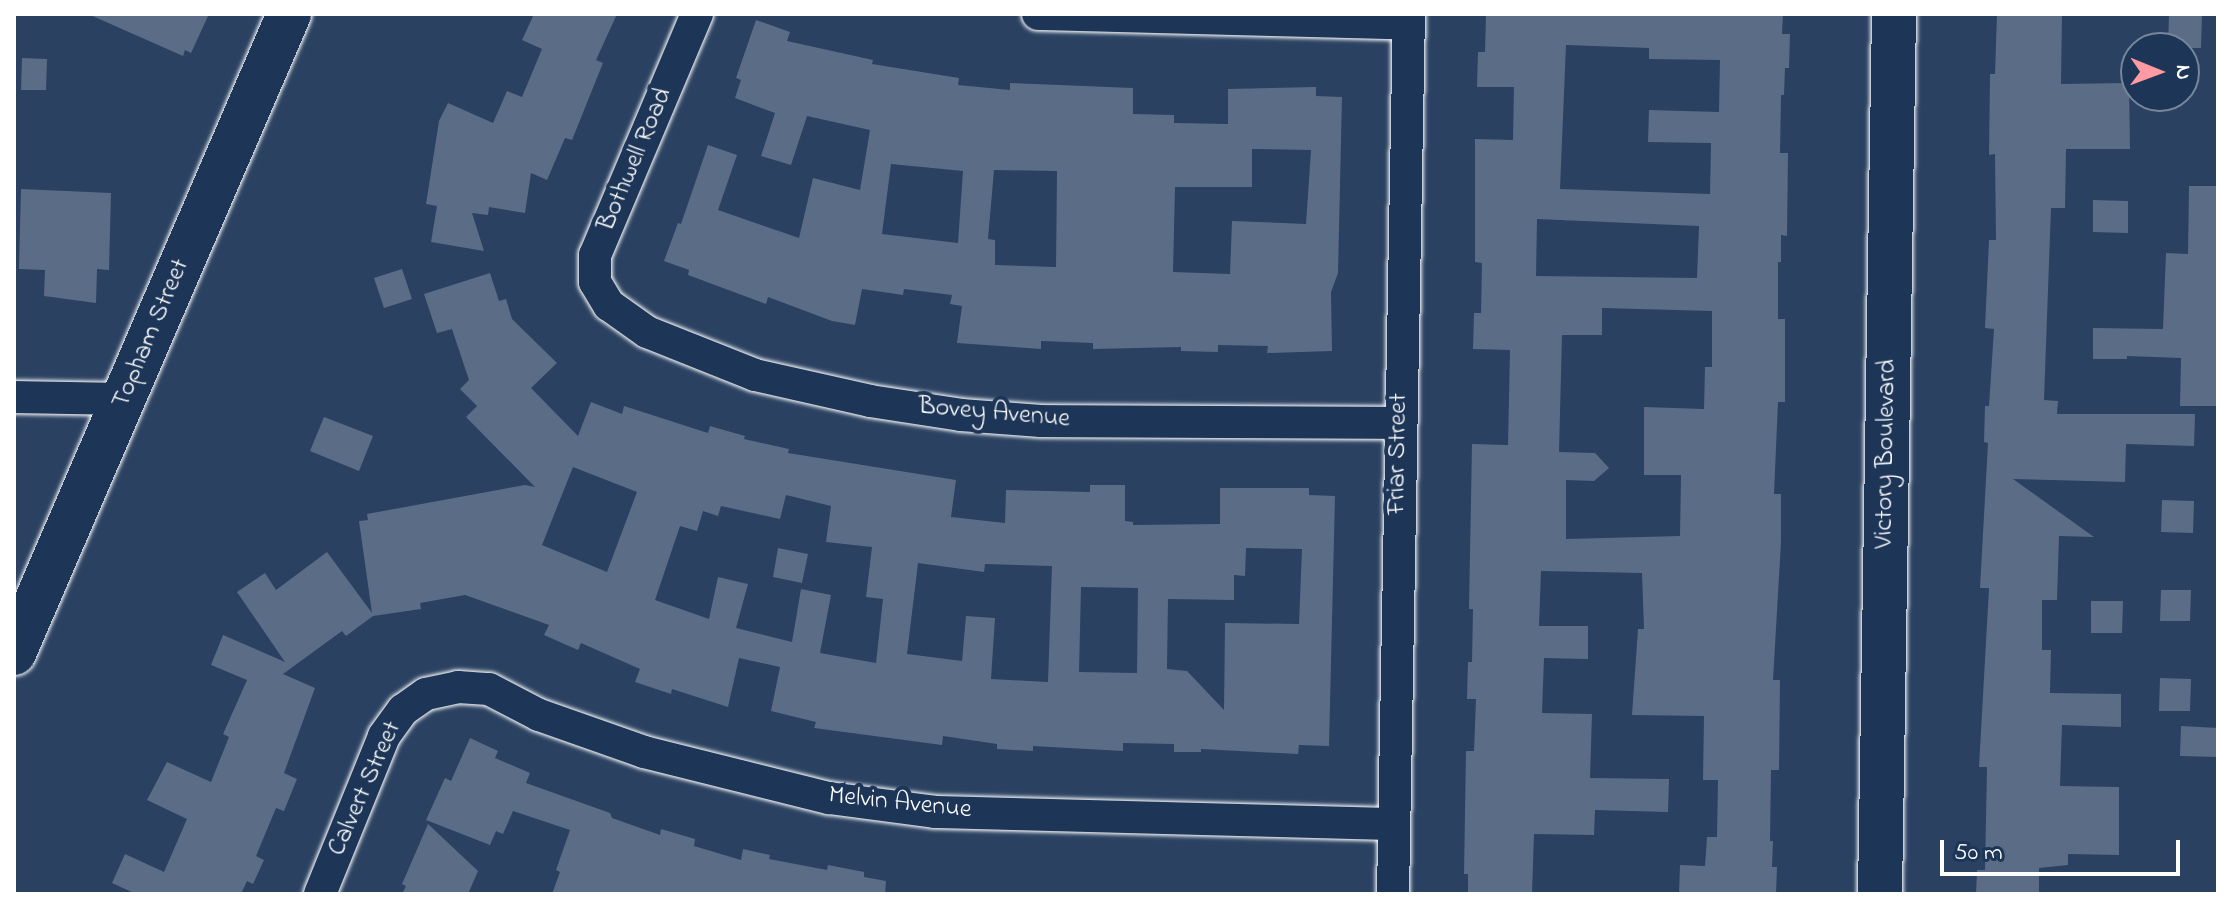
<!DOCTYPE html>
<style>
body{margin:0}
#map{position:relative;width:2232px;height:908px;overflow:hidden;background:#2a4161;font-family:"Indie Flower",sans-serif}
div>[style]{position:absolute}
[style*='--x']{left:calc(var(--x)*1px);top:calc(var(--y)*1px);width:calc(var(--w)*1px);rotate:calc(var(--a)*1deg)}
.building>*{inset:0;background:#5b6c86}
.roads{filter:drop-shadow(0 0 2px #fff) drop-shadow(0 0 2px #fff)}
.minor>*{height:32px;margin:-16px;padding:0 16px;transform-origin:16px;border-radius:16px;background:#1d3557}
.secondary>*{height:44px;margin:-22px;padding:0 22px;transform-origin:22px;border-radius:22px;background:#1d3557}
.primary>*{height:44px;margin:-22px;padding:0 22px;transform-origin:22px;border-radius:22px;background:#1d3557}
span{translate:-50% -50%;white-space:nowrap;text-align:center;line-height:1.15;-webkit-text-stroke:8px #1d3557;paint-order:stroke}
.street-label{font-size:26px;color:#fff}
.frame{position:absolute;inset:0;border:16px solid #fff;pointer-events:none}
.north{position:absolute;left:2120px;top:32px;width:80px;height:80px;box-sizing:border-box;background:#1d3557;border:2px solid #77869a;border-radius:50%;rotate:91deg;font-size:22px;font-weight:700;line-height:32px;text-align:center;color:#fff}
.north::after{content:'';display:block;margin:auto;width:28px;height:36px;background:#ff9aa2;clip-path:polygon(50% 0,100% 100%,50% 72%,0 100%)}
.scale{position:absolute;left:1940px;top:840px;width:240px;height:36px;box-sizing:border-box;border:4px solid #fff;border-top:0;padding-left:10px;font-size:24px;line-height:28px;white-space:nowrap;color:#fff;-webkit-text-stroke:6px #1d3557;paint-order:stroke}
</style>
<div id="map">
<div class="building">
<div style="clip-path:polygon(88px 14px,209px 14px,191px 53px,185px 50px,183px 56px)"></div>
<div style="clip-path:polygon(534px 14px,617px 14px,596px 60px,603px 63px,572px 140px,565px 138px,547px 180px,531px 173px,525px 213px,489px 207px,488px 215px,472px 213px,484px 251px,431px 242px,437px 206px,426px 204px,439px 121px,448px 103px,493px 123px,507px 91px,522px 97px,542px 49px,522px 40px)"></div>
<div style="clip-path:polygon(evenodd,1486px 14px,1783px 14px,1782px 34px,1790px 34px,1789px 68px,1785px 68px,1784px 95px,1781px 95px,1780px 153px,1788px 153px,1787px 236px,1781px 235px,1781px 262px,1778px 262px,1778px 319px,1785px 319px,1785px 402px,1778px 402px,1774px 494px,1781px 494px,1781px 542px,1773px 680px,1780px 680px,1779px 770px,1771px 770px,1770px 841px,1773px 841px,1772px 867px,1777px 867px,1776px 894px,1679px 894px,1680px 865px,1705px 866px,1707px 837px,1717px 837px,1718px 780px,1703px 780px,1704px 716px,1632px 715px,1638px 629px,1644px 629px,1642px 573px,1541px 571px,1539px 626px,1588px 626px,1588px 659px,1544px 658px,1542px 713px,1592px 714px,1590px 778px,1669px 779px,1668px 812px,1595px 810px,1594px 835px,1534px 834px,1532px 894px,1468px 894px,1468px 874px,1464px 874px,1466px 751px,1474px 751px,1476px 699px,1467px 699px,1468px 662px,1472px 662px,1473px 609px,1469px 609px,1472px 444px,1508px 445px,1510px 350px,1473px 349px,1474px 313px,1481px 313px,1482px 263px,1475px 262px,1475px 139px,1513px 140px,1514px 87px,1477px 87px,1478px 52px,1485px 52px,1486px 14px,1566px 45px,1649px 48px,1649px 59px,1720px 60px,1719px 112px,1649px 110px,1648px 142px,1711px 143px,1710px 194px,1560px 189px,1566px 45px,1486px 14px,1537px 219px,1699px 226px,1697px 278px,1536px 276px,1537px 219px,1486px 14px,1602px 308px,1712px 311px,1712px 367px,1705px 367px,1704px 409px,1644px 407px,1644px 475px,1681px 475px,1680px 536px,1566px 539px,1566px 480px,1594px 481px,1609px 468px,1595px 453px,1559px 452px,1562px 335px,1602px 335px,1602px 308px)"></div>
<div style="clip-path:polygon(1997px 14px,2062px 14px,2061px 84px,2129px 83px,2130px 149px,2066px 149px,2065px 208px,2051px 208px,2044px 400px,2058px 401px,2057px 414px,2195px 414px,2194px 446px,2126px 444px,2125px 482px,2013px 479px,2094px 537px,2059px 536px,2057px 600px,2042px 600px,2042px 650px,2051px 650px,2050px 693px,2121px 694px,2121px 727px,2062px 725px,2060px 786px,2119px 787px,2119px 855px,2068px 854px,2068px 865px,2039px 868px,2039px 894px,1976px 894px,1977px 870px,1985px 870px,1987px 767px,1979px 767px,1989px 588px,1980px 588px,1988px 443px,1984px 442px,1985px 406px,1989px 406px,1994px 329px,1985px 328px,1989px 240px,1996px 240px,1995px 154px,1989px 155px,1990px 74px,1995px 74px)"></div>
<div style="clip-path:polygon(2169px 14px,2202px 14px,2201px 48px,2168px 48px)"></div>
<div style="clip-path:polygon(evenodd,756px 20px,790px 32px,787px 41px,873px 60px,872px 64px,959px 78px,958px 85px,1010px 90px,1010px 83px,1133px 88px,1133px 114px,1174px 115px,1174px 123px,1228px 124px,1228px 89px,1316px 87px,1316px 96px,1342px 97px,1338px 273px,1331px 292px,1332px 351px,1267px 353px,1268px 346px,1218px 345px,1218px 352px,1181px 351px,1181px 347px,1093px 349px,1093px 343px,1041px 341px,1041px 349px,957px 343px,962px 306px,950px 304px,952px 295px,904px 289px,903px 295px,862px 289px,855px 325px,832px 321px,768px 297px,766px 304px,688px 275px,689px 270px,664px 261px,678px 223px,681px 224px,708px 145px,737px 155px,718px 210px,799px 238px,813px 178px,860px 190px,870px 130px,807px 116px,791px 165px,761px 156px,775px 113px,735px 98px,741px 80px,736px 78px,756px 20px,1252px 149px,1311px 150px,1306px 224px,1232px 221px,1230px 274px,1173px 272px,1175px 187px,1252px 187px,1252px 149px,756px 20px,891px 164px,963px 171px,958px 243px,882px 234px,891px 164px,756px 20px,994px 170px,1057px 171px,1056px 267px,995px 265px,995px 240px,988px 239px,994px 170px)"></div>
<div style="clip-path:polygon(22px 58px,47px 59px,46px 90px,21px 90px)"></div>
<div style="clip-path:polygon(2189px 186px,2218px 186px,2218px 406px,2180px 406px,2181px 358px,2127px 356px,2127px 359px,2093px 359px,2093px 328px,2163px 329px,2166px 253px,2188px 254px)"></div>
<div style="clip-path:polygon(21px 189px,111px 193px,109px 270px,97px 269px,96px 303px,44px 296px,45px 270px,19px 269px)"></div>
<div style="clip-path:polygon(2093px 200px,2128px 201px,2128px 233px,2093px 232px)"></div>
<div style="clip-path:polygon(402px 269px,412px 299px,384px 308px,374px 278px)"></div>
<div style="clip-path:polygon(evenodd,490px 273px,499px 301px,506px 299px,512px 319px,557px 363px,531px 388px,578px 436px,591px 402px,622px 414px,624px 406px,708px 433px,710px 426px,745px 436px,744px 439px,789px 449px,788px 453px,956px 480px,951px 517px,1005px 523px,1006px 490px,1090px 492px,1090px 485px,1125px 485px,1125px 521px,1133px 522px,1133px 525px,1220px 524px,1220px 488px,1309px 488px,1309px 495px,1335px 496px,1329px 746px,1299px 745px,1298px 754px,1201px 749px,1201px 752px,1174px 752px,1174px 744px,1123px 743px,1123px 751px,1033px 746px,1033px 751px,997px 749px,997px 744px,943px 736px,942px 745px,814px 728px,816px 722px,771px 711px,780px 667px,739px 658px,728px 707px,672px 689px,671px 694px,635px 682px,640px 669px,581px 643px,578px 650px,544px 635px,549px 625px,465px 595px,420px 603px,421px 609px,373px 616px,346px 636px,342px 631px,283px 674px,315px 688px,284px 773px,297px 779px,284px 811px,276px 808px,256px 856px,264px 860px,253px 884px,247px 881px,241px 894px,136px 894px,112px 883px,125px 854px,164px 872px,187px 819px,147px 800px,167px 762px,211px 782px,229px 737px,223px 734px,247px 680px,211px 665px,223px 635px,285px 662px,237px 592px,265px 573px,276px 590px,327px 552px,372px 613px,359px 521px,368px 520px,367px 514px,525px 485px,535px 487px,466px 417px,477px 406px,460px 389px,469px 380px,452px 329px,437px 333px,424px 294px,490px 273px,573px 467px,637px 492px,607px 572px,542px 545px,573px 467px,490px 273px,786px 495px,831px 506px,826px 542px,872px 547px,866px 597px,883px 599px,876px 663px,820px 653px,831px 595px,801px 589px,792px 642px,736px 628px,748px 584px,718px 577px,709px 619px,655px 600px,680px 526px,697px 531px,703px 511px,718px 516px,721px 506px,780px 519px,786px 495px,490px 273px,1246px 548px,1302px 549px,1299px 624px,1225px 623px,1224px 710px,1187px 671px,1167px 669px,1168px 599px,1234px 600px,1234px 575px,1245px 576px,1246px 548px,490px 273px,918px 563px,984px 572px,985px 564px,1052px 566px,1048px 682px,991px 679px,995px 618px,966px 616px,962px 661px,907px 654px,918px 563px,490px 273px,1081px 587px,1138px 588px,1137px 673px,1079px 672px,1081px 587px)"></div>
<div style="clip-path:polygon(324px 417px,373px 436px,359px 471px,310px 451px)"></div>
<div style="clip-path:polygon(2162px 500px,2194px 501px,2193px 533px,2161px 532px)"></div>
<div style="clip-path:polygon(778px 548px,808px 554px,802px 583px,773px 577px)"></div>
<div style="clip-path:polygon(2161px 590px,2191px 590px,2190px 621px,2160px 621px)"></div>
<div style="clip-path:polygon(2091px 601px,2123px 601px,2122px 633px,2091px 633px)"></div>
<div style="clip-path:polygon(2160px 678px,2191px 679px,2190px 711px,2159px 711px)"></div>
<div style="clip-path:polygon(2181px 726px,2218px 728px,2218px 757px,2180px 756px)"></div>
<div style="clip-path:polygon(470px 738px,498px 751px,495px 758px,530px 773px,526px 783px,610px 813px,612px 818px,660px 835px,661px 829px,695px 839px,694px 846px,741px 860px,743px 849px,770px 855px,769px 859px,827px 870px,828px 865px,864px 872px,864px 877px,886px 881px,885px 894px,552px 894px,560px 872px,556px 870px,570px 830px,513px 811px,503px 834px,496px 831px,490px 845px,426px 820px,445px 778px,451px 781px)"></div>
<div style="clip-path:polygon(428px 824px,478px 871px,468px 894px,402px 894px,406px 886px,402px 884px)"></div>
</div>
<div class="roads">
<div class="minor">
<div style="--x:697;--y:14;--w:262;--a:112.9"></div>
<div style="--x:595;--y:255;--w:27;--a:90"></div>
<div style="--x:595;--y:282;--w:27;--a:59"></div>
<div style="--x:609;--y:305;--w:47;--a:35.4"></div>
<div style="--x:647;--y:332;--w:116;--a:21.7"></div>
<div style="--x:755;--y:375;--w:118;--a:12.7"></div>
<div style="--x:870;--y:401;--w:92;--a:8.7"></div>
<div style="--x:961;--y:415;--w:80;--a:4.3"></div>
<div style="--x:1041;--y:421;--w:359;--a:0.3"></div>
<div style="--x:1038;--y:14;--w:371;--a:1.5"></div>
<div style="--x:14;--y:397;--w:110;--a:1"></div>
<div style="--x:320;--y:894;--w:170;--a:-67.9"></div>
<div style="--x:384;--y:736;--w:32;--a:-54"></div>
<div style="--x:403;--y:710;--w:28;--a:-35"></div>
<div style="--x:426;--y:694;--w:33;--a:-12"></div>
<div style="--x:458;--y:687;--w:31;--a:4"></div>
<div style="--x:489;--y:689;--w:56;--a:27.5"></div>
<div style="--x:539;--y:715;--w:111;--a:19.4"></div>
<div style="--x:644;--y:752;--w:191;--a:14"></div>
<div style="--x:829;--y:798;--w:107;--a:7.5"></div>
<div style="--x:935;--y:812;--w:458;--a:1.5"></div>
<div style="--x:1393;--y:894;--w:880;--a:-88.96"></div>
</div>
<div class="secondary">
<div style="--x:14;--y:653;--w:696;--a:-66.71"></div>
</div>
<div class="primary">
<div style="--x:1880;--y:894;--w:880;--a:-89.09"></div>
</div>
</div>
<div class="street-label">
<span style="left:636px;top:160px;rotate:-67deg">Bothwell Road</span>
<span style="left:152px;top:334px;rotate:-67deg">Topham Street</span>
<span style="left:994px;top:414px;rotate:5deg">Bovey Avenue</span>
<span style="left:1399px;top:454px;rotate:-89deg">Friar Street</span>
<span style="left:1887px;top:454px;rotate:-89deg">Victory Boulevard</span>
<span style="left:366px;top:789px;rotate:-66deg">Calvert Street</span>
<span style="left:900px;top:804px;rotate:6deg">Melvin Avenue</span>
</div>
<div class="frame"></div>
<div class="north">N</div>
<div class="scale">50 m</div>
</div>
